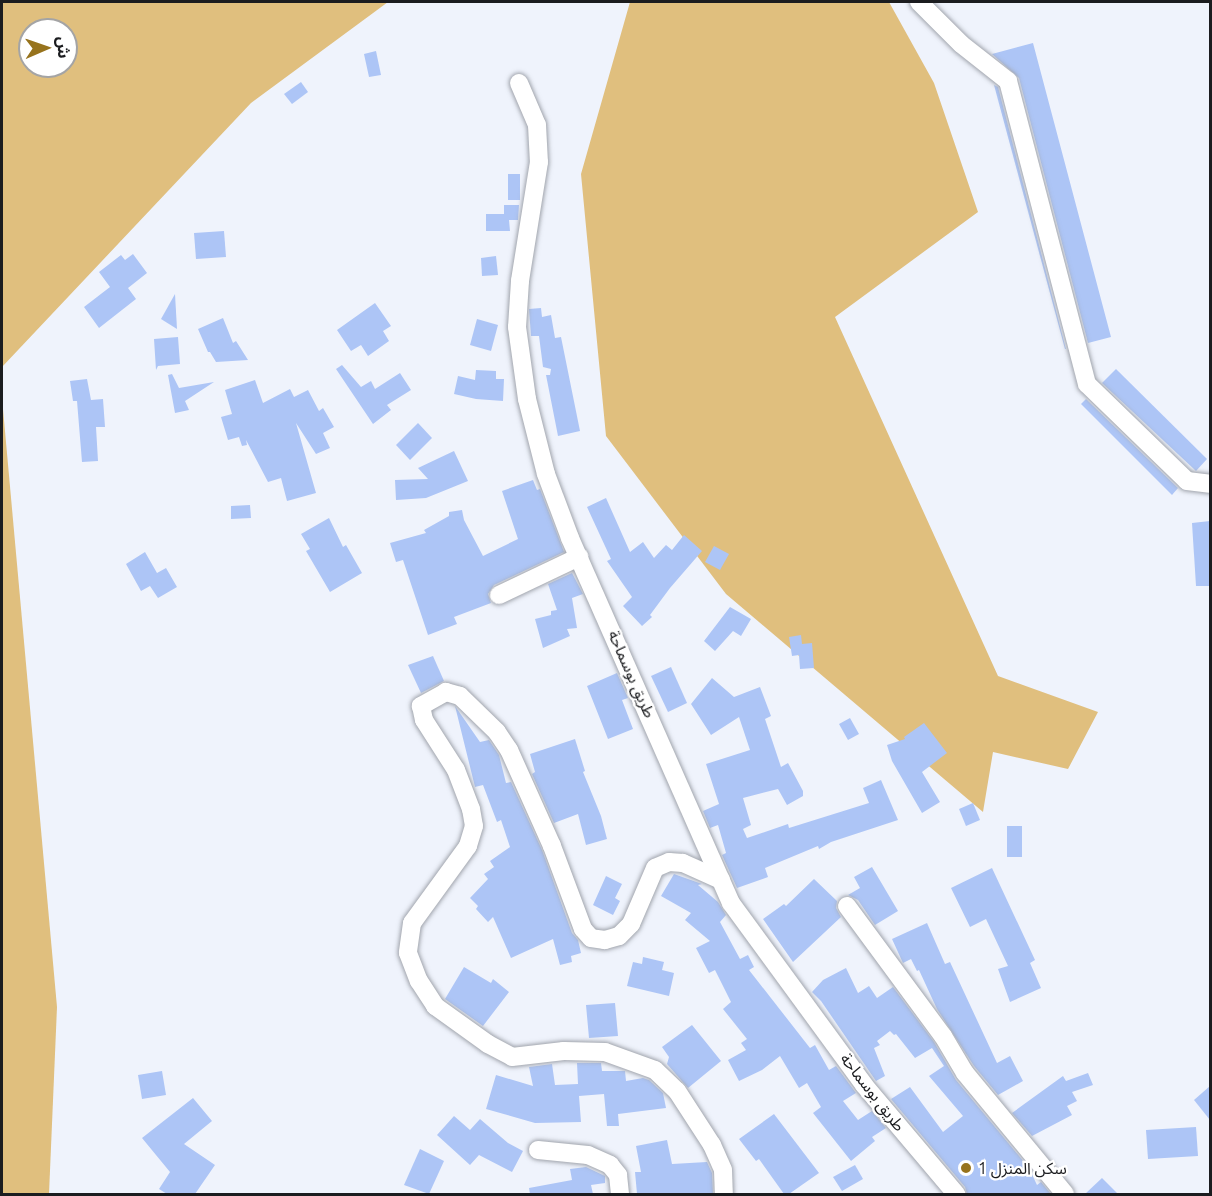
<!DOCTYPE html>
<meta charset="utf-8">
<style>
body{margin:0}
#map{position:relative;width:1212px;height:1196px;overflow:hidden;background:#eff3fc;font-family:Ubuntu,"Noto Sans Arabic",sans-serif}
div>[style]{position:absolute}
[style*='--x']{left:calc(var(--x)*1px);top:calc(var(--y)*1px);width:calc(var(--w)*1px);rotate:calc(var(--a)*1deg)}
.forest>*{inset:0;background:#e0bf7e}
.building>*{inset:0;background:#adc5f6}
.roads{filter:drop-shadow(0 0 2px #a1a5ad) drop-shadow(0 0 2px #a1a5ad)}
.street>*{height:18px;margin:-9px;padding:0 9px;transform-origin:9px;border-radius:9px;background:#fff}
.dots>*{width:16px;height:16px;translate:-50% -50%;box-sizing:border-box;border:3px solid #fff;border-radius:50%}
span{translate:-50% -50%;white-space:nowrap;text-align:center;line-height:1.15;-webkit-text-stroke:4.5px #fff;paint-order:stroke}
.street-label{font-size:16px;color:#1b1c1f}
.poi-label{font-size:16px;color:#1b1c1f}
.left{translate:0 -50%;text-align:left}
.frame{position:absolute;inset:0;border:3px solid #1b1c1f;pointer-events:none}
.north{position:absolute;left:18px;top:18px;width:60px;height:60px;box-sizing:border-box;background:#fff;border:2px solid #a4a4a5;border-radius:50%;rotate:88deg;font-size:16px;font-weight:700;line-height:24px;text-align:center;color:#1b1c1f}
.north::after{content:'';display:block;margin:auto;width:21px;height:27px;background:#97731d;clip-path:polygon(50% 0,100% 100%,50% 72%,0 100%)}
</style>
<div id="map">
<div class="forest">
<div style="clip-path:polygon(evenodd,2px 2px,388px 2px,251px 103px,2px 367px,2px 2px,30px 30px,66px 30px,66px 66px,30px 66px,30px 30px)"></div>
<div style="clip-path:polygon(630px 2px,889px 2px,934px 83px,978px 212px,835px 317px,998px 676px,1098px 712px,1068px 769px,993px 752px,983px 812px,726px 594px,606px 436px,581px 174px)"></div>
<div style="clip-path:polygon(2px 398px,57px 1007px,49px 1194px,2px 1194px)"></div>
</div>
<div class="building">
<div style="clip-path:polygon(1033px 43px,1111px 337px,1088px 343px,1019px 78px,992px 54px)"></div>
<div style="clip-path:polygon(376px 51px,381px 75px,369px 77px,364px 54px)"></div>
<div style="clip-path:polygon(301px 82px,308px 92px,292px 104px,284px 94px)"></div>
<div style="clip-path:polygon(994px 85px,998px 87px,1066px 349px,1065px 349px)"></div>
<div style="clip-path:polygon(508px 174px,520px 174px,520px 200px,508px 200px)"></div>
<div style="clip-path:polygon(504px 205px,519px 205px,518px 220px,509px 220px,510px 231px,486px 231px,486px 214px,504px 214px)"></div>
<div style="clip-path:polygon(224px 231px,226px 257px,196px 259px,194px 233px)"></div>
<div style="clip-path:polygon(133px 254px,147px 273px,128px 288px,136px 299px,99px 328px,84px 307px,110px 287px,99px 272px,121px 255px,125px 260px)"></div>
<div style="clip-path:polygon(496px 256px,498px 275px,482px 276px,481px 258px)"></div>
<div style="clip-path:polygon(175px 294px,177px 329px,161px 319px)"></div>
<div style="clip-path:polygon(375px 303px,391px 326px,383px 331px,389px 341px,368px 356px,361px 345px,351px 351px,337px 330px)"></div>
<div style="clip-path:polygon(541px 308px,542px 317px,551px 315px,555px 338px,561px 337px,580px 431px,558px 436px,546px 375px,550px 375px,551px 369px,543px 367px,539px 336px,531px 336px,529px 309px)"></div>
<div style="clip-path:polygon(223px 318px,233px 343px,236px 341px,248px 360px,216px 362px,210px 352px,208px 352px,198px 329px)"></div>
<div style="clip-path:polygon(477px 319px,498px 325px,491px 351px,470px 345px)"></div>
<div style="clip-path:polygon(178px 337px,180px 364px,158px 366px,156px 370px,154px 339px)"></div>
<div style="clip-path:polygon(342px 365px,361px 387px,371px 381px,375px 389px,400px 373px,411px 390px,387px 405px,391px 410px,373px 424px,336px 369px)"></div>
<div style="clip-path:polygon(1116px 369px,1207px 459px,1196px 471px,1102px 383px)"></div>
<div style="clip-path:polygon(476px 370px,496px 371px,496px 379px,504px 379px,503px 401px,476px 399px,454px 394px,458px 376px,475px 380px)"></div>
<div style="clip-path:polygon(172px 374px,179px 388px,214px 382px,185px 401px,189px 410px,175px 413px,168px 375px)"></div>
<div style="clip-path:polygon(87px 379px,91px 400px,103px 399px,105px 427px,96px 427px,98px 461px,82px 462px,77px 401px,73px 401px,70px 381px)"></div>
<div style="clip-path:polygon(255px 380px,263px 403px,290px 389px,294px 397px,308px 390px,319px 411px,323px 408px,334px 427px,323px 433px,330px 448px,316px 454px,296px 423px,316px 493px,287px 501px,281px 478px,268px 482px,246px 440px,247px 445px,242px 446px,239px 437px,228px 440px,221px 417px,232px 414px,225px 390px)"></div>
<div style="clip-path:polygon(1086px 399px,1178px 488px,1172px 495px,1081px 404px)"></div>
<div style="clip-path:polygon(418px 423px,432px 438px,410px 460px,396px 445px)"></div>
<div style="clip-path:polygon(454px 451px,468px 481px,426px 498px,396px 500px,395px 480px,428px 479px,418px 468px)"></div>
<div style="clip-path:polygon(533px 480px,537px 490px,540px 489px,564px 552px,494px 585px,488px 594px,491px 603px,454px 617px,457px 624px,428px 635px,403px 560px,396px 562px,390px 543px,426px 533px,424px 530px,449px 516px,449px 512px,462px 510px,464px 520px,483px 556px,518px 539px,502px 491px)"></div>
<div style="clip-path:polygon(606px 498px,630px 552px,643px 542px,654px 558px,666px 545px,672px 550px,684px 535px,702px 551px,670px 588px,650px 615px,652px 617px,642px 626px,623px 606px,632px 597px,607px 561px,611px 559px,587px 507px)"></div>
<div style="clip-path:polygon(250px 505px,251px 518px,231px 519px,231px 506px)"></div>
<div style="clip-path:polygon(329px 518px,343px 547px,346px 545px,362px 573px,330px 592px,306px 551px,310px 549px,301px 534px)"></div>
<div style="clip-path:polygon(1210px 521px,1210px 586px,1196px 586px,1192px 523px)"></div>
<div style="clip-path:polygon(714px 546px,729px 554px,720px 570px,705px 562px)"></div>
<div style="clip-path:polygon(145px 552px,157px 573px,166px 568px,177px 587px,158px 598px,150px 586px,141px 591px,126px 564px)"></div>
<div style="clip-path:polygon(572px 573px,583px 594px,572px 598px,577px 628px,567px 629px,570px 636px,543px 648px,535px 619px,551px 615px,551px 611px,557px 610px,548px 584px)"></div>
<div style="clip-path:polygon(730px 607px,751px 619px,741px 636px,733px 631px,715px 651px,704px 641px)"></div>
<div style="clip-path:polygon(801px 635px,802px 644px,812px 643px,814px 668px,800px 669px,799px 655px,792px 656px,789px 637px)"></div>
<div style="clip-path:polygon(433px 656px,444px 681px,421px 693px,408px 665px)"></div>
<div style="clip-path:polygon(671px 667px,687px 703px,668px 712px,651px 676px)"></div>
<div style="clip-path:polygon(617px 673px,628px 698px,622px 700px,633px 729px,608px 739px,587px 686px)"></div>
<div style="clip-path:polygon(712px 678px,734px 697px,760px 687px,771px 716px,765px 719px,781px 767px,788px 763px,803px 791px,803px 796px,787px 805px,778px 789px,743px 798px,751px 825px,743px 829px,747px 838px,788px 824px,789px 828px,869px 803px,863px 788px,881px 780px,898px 820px,831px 842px,819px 849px,818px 846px,765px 868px,768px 877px,737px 888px,722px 855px,726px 853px,718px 825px,710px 828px,703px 811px,719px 804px,706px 764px,750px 750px,739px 717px,711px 735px,691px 704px)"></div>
<div style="clip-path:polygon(455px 706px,480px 742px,489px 740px,499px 755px,506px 783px,511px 782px,542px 850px,572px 933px,578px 940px,581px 953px,571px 956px,572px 962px,560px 965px,553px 939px,511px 958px,493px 917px,488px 922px,476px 909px,478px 906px,470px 898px,488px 879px,484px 874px,494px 867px,490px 861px,510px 847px,501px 820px,497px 822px,483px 785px,475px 787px)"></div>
<div style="clip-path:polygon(850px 718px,859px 734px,848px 740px,839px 724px)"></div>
<div style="clip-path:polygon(924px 723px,947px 753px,922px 772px,940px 802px,922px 813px,892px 761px,887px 745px,905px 739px,904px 737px)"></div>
<div style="clip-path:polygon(575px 739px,585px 771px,583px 772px,601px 816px,607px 839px,586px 845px,578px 814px,554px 823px,532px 774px,535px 772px,530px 754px)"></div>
<div style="clip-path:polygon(973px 803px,980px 820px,966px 826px,959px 809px)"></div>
<div style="clip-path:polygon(1007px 826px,1022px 826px,1022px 857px,1007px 857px)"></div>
<div style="clip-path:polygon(872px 867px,898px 911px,875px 925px,858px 900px,848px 895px,860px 888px,854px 877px)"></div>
<div style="clip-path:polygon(992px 868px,1035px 960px,1030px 963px,1041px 988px,1010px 1002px,998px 969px,1008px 966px,986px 919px,970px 927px,951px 888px)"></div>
<div style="clip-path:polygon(674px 874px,702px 884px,698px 885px,718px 902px,726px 915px,720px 922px,740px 959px,748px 955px,754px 967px,749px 970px,810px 1048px,815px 1045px,829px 1070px,836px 1066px,856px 1093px,843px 1101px,858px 1120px,872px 1111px,886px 1128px,872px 1137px,875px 1141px,851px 1161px,813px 1113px,821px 1107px,807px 1083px,799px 1088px,780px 1056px,762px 1070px,739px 1081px,728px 1060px,746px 1050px,741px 1043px,747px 1039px,723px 1009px,731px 1002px,715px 970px,709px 973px,696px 948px,710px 941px,685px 920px,691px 913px,661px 896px)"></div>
<div style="clip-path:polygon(606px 876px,622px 884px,615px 898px,620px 901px,613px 915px,593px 905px)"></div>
<div style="clip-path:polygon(814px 879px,837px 901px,836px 908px,841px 917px,793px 962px,763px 919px,784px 904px,786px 906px)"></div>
<div style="clip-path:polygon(927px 923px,945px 964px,950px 962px,997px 1063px,1010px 1056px,1023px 1081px,998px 1095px,974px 1066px,937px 1009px,919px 970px,917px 971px,911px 959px,903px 963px,892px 939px)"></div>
<div style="clip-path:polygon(643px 957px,664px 962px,662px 970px,674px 973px,669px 996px,627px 986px,633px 962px,642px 964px)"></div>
<div style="clip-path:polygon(464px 967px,491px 983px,493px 979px,509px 992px,483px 1026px,445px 999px)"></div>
<div style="clip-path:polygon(846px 968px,858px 993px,869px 986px,877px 998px,893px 987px,934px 1042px,956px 1080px,1029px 1168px,1037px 1185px,1041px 1182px,1051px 1194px,967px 1194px,965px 1187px,891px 1099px,910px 1087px,943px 1132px,963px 1116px,929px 1076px,944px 1066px,932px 1048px,915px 1058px,896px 1034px,894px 1035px,890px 1031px,877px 1041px,880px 1045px,874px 1048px,885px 1076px,876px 1081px,821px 1001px,812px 992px,823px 980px)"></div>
<div style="clip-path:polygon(615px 1003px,618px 1036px,589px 1038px,586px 1005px)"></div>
<div style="clip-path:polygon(692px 1025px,721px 1061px,688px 1088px,667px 1064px,669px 1057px,662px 1047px)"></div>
<div style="clip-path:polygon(577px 1063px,601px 1063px,602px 1071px,625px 1071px,626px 1081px,643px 1078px,649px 1080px,663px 1093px,666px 1108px,618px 1114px,619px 1126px,607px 1126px,604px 1094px,579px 1096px,581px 1122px,535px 1123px,486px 1109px,496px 1075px,533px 1086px,529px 1067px,552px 1064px,555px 1085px,578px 1084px)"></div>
<div style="clip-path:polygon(162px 1071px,166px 1095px,142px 1099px,138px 1075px)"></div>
<div style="clip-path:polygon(1088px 1073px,1093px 1085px,1072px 1092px,1077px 1101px,1067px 1106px,1072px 1115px,1032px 1136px,1012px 1113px,1063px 1076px,1066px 1081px)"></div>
<div style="clip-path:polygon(1210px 1086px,1210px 1120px,1194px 1100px)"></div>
<div style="clip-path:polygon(193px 1098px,212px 1121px,184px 1144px,215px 1165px,195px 1194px,167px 1194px,159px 1189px,170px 1172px,142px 1138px)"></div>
<div style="clip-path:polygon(774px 1114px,819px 1173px,789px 1194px,784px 1194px,759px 1159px,756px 1161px,739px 1139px)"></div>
<div style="clip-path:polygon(454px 1116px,470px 1130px,480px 1119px,508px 1143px,523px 1151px,512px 1172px,479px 1155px,470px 1165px,437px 1135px)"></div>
<div style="clip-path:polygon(1196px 1127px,1198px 1156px,1148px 1159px,1146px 1130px)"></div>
<div style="clip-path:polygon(667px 1140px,672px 1164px,707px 1162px,712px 1173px,713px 1194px,637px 1194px,635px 1172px,641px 1172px,636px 1146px)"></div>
<div style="clip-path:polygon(420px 1149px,444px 1161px,429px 1194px,404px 1185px)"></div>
<div style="clip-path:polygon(855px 1165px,863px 1179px,842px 1191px,833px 1177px)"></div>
<div style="clip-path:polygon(586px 1167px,605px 1176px,605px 1183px,591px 1185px,593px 1194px,530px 1194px,529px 1188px,572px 1180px,570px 1169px)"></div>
<div style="clip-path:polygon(1102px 1178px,1118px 1194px,1085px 1194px)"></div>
</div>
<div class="roads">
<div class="street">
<div style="--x:919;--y:2;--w:59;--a:45"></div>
<div style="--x:961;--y:44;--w:60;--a:38.2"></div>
<div style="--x:1008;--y:81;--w:313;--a:75.4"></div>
<div style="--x:1087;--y:384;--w:139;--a:44.1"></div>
<div style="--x:1187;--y:481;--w:23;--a:7"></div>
<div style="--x:519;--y:83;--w:46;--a:66.8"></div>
<div style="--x:537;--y:125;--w:37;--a:87"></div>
<div style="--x:539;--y:162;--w:121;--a:99.1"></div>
<div style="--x:520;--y:281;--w:46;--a:93.7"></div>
<div style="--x:517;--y:327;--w:73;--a:82.1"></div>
<div style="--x:527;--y:399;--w:77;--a:75.8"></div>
<div style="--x:546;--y:474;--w:68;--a:69.4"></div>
<div style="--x:570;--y:538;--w:399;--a:66.2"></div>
<div style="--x:731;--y:903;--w:225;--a:53.8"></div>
<div style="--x:864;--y:1085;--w:143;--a:49.8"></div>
<div style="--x:499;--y:595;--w:89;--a:-25.4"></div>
<div style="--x:721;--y:880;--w:42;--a:-155.9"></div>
<div style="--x:683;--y:863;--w:14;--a:-176"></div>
<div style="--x:669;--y:862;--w:15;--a:157"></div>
<div style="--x:655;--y:868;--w:61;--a:113.2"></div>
<div style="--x:631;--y:924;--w:17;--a:135"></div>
<div style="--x:619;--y:936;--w:15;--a:164"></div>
<div style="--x:605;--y:940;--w:14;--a:-172"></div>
<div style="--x:591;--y:938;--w:12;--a:-132"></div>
<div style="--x:583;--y:929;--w:89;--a:-110.5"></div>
<div style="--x:552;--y:846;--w:105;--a:-114.1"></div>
<div style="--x:509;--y:750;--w:22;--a:-124"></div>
<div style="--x:497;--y:732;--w:52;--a:-135.8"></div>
<div style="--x:460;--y:696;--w:15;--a:-164"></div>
<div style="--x:446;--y:692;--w:29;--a:151"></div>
<div style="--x:421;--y:706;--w:14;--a:78"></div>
<div style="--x:424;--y:720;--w:59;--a:57.4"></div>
<div style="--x:456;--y:770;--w:42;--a:69"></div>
<div style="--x:471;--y:809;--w:17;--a:80"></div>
<div style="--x:474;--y:826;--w:21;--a:107"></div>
<div style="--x:468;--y:846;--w:95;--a:126"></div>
<div style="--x:412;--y:923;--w:30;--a:98"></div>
<div style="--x:408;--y:953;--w:30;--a:69"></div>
<div style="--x:419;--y:981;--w:30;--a:57"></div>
<div style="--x:435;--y:1006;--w:65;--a:35.6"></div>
<div style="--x:488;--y:1044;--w:27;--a:28"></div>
<div style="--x:512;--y:1057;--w:52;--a:-6.6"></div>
<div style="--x:564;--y:1051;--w:41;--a:1.4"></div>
<div style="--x:605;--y:1052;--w:53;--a:19.8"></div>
<div style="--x:655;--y:1070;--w:30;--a:44"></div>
<div style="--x:677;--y:1091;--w:64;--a:57.1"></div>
<div style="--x:712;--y:1145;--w:27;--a:66"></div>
<div style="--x:723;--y:1170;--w:24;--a:88"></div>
<div style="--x:847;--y:906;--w:162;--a:53.6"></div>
<div style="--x:943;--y:1036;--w:43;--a:59.3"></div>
<div style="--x:965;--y:1073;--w:157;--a:50.4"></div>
<div style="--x:538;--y:1150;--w:50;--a:5.7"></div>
<div style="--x:588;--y:1155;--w:24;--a:24"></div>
<div style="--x:610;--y:1165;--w:13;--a:51"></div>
<div style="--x:618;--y:1175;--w:19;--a:84"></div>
</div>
</div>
<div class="dots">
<div style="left:966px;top:1168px;background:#97731d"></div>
</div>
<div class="street-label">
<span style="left:632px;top:674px;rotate:66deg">طريق بوسماحة</span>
<span style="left:873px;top:1092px;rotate:52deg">طريق بوسماحة</span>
</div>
<div class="poi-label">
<span class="left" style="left:978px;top:1168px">سكن المنزل 1</span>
</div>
<div class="frame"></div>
<div class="north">ش</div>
</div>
